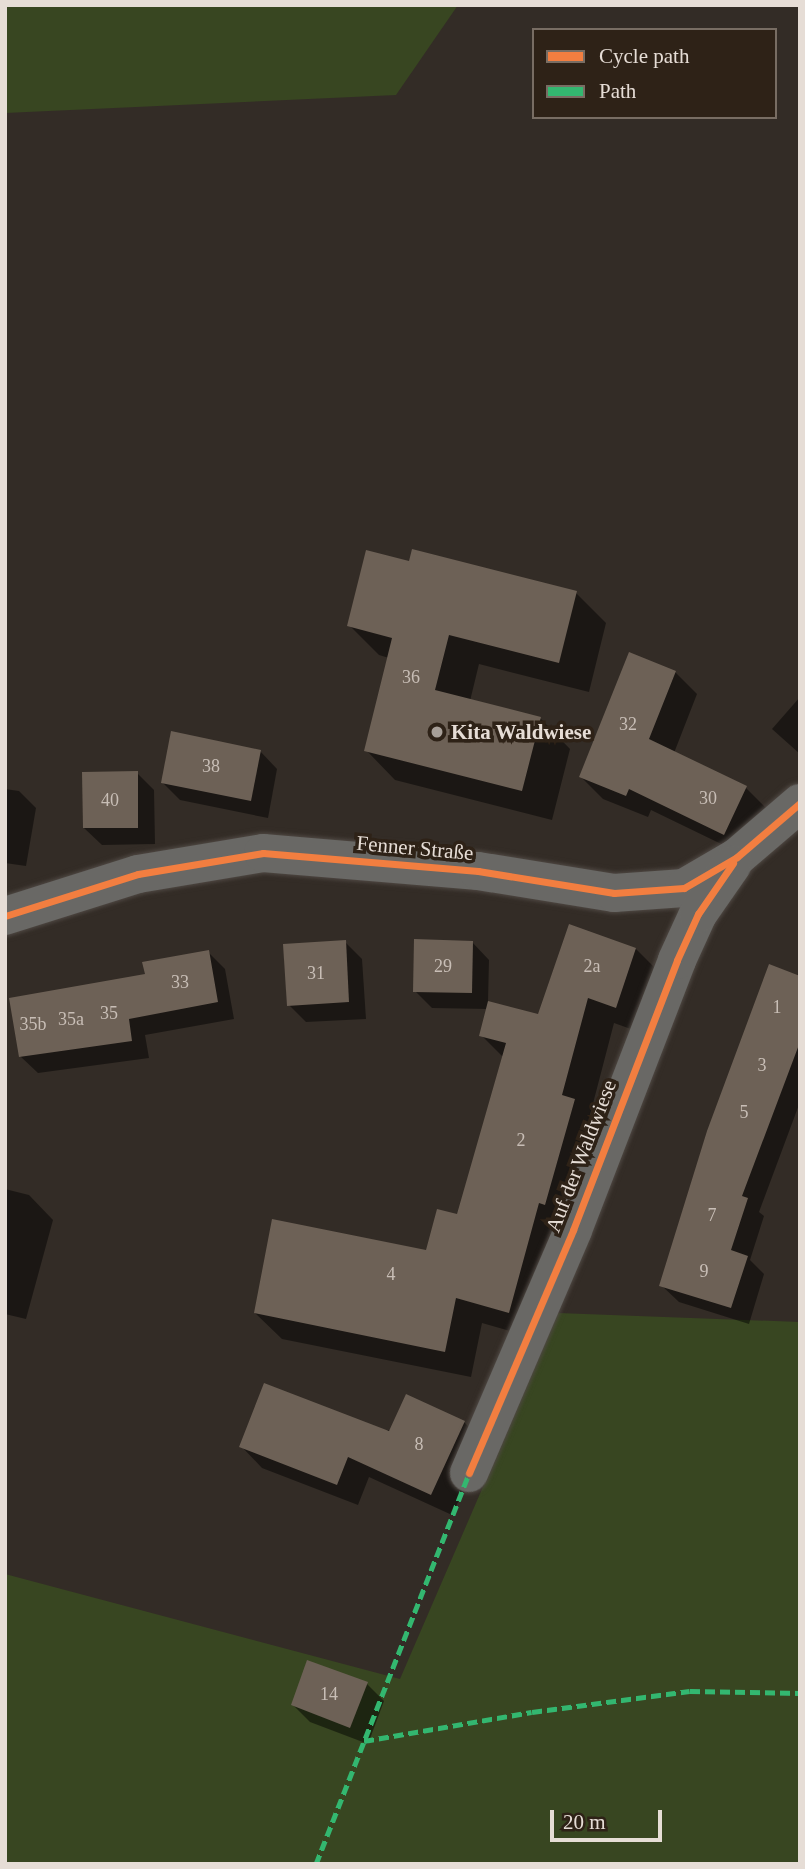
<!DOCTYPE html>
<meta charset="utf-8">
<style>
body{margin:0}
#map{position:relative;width:805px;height:1869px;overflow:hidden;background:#332c26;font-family:Georgia,serif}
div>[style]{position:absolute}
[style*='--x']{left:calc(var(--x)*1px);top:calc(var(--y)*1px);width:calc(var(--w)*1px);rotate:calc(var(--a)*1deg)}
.green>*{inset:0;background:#384621}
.shadow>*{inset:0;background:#0007}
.building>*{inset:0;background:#6d6156}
.roads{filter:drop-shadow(0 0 2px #4f4843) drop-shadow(0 0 2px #4f4843)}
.minor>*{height:38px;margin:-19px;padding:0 19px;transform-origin:19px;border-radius:19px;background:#696865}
.quiet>*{height:5px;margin-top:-2.5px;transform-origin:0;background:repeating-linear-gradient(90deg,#33b770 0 10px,transparent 0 15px)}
.cycleway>*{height:7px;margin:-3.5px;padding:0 3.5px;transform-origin:3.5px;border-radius:3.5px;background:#f27e40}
.dots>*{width:19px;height:19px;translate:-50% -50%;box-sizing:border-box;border:4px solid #2e2217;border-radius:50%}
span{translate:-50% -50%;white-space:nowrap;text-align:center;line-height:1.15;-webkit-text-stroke:7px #2e2217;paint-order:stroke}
.number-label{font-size:18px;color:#c8beb6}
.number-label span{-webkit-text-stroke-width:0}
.poi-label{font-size:21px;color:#e6ddd6;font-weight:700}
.left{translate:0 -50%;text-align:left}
.street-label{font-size:21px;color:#e6ddd6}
.frame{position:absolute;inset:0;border:7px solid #e6ddd6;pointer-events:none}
.legend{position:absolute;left:532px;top:28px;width:245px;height:91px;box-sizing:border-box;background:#2e2217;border:2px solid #786d63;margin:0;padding:9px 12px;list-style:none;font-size:21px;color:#e6ddd6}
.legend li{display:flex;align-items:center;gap:14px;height:35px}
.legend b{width:35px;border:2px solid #786d63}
.scale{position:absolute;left:550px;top:1810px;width:112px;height:32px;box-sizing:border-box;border:4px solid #e6ddd6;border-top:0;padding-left:9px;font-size:21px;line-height:24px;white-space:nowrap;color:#e6ddd6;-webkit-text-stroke:5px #2e2217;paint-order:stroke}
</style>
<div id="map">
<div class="green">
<div style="clip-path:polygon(5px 5px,458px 5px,396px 95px,5px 113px)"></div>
<div style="clip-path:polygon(558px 1313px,800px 1322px,800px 1864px,5px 1864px,5px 1574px,400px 1679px)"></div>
</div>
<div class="shadow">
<div style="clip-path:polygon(576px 593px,606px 623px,589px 692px,479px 664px,470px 701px,541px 719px,570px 749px,552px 820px,395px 780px,366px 750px,389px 658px,379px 655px,349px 625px)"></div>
<div style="clip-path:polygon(675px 672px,697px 694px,674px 753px,746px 788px,768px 810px,746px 856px,651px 810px,648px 817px,603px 799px,581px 777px)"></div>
<div style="clip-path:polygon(800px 697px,800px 754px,772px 729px)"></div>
<div style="clip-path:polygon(260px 751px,277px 769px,268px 818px,180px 800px,162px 782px)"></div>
<div style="clip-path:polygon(137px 773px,154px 790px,155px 844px,102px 845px,84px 828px)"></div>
<div style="clip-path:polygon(5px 789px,19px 791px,36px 808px,26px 866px,5px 863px)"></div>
<div style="clip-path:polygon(345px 942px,362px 959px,366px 1019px,306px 1022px,289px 1005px)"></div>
<div style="clip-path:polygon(472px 942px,489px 960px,488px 1002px,540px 1016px,636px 949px,662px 975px,642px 1033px,614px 1023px,590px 1115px,600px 1126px,535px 1338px,482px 1323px,471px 1377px,282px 1339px,255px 1313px,428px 1252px,458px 1217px,504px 1058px,481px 1035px,488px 1009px,432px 1008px,415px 991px)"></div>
<div style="clip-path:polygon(208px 952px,225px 969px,234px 1019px,145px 1035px,149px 1058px,38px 1073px,20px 1056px,147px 975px)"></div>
<div style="clip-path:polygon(800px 978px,800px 1102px,759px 1212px,764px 1216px,750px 1260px,764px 1274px,749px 1324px,679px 1302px,661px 1285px)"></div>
<div style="clip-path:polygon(5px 1189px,29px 1195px,53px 1220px,26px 1319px,5px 1314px)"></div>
<div style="clip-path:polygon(464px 1422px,485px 1444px,452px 1515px,369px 1477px,358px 1505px,262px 1468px,241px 1446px)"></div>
<div style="clip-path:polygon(367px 1684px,384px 1701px,368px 1744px,310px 1722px,293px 1705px)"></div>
</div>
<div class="building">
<div style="clip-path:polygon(412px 549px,577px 591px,559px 663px,449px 635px,435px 690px,541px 717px,522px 791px,364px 751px,392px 638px,347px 626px,366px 550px,409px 561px)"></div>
<div style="clip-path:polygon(629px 652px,676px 671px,649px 739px,747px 786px,724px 835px,629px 789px,626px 796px,579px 777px)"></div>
<div style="clip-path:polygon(171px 731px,261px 750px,251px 801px,161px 783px)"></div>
<div style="clip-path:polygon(138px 771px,138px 828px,83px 828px,82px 772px)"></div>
<div style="clip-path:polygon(569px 924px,636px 948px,616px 1008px,588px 998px,562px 1095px,575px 1099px,545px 1205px,539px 1203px,509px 1313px,456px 1298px,445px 1352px,254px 1313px,272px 1219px,426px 1250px,437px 1209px,457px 1214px,506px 1043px,479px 1036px,488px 1001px,538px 1014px)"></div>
<div style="clip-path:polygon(414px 939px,473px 941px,472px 993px,413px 992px)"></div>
<div style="clip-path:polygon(346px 940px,349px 1002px,287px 1006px,283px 944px)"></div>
<div style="clip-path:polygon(209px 950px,218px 1002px,129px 1019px,132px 1041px,19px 1057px,9px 998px,145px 974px,142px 962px)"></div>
<div style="clip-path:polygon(769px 964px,800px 976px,800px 1042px,742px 1196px,748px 1198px,731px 1250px,748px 1256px,731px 1308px,659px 1286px,707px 1131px)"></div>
<div style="clip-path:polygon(264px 1383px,389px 1431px,406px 1394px,465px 1421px,431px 1495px,348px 1457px,337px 1485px,239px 1447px)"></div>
<div style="clip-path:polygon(307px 1660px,368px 1682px,350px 1728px,291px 1705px)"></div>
</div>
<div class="roads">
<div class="minor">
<div style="--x:5;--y:916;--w:139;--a:-17.5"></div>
<div style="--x:138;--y:874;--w:127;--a:-9.5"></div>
<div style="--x:263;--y:853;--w:216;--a:4.8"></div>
<div style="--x:478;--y:871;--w:138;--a:9.2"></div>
<div style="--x:614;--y:893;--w:70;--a:-4.1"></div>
<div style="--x:684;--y:888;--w:61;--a:-30.3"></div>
<div style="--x:737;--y:857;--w:83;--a:-40.6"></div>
<div style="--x:469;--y:1473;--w:264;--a:-66.8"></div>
<div style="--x:573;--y:1230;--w:289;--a:-68.9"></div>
<div style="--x:677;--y:960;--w:51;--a:-65.5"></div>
<div style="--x:698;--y:914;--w:60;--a:-55.2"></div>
</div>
</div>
<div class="quiet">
<div style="--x:364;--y:1741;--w:170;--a:-9.8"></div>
<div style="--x:532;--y:1712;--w:159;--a:-7.6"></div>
<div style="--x:690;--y:1691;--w:110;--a:1"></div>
<div style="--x:316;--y:1864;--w:420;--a:-68.6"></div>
</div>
<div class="cycleway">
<div style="--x:5;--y:916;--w:139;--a:-17.5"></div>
<div style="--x:138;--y:874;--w:127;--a:-9.5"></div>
<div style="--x:263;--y:853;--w:216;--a:4.8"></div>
<div style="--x:478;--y:871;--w:138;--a:9.2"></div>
<div style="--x:614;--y:893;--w:70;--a:-4.1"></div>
<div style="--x:684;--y:888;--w:61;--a:-30.3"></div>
<div style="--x:737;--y:857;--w:83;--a:-40.6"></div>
<div style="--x:469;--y:1473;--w:264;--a:-66.8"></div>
<div style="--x:573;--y:1230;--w:289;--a:-68.9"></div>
<div style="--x:677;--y:960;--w:51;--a:-65.5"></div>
<div style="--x:698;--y:914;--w:62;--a:-55.5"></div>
</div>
<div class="dots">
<div style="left:437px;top:732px;background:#a79f98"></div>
</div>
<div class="number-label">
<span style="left:411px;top:677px">36</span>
<span style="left:628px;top:724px">32</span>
<span style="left:211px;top:766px">38</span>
<span style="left:708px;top:798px">30</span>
<span style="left:110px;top:800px">40</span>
<span style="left:443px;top:966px">29</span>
<span style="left:592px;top:966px">2a</span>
<span style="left:316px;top:973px">31</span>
<span style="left:180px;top:982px">33</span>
<span style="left:777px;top:1007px">1</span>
<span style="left:109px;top:1013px">35</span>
<span style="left:71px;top:1019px">35a</span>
<span style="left:33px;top:1024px">35b</span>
<span style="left:762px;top:1065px">3</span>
<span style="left:744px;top:1112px">5</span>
<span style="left:521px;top:1140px">2</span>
<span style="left:712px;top:1215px">7</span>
<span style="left:704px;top:1271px">9</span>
<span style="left:391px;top:1274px">4</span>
<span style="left:419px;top:1444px">8</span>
<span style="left:329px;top:1694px">14</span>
</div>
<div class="poi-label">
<span class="left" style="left:451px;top:732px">Kita Waldwiese</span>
</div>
<div class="street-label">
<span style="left:415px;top:848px;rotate:5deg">Fenner Straße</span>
<span style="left:581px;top:1156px;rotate:-69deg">Auf der Waldwiese</span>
</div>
<div class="frame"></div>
<ul class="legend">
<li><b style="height:9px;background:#f27e40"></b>Cycle path</li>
<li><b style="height:9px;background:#33b770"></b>Path</li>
</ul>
<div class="scale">20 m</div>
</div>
